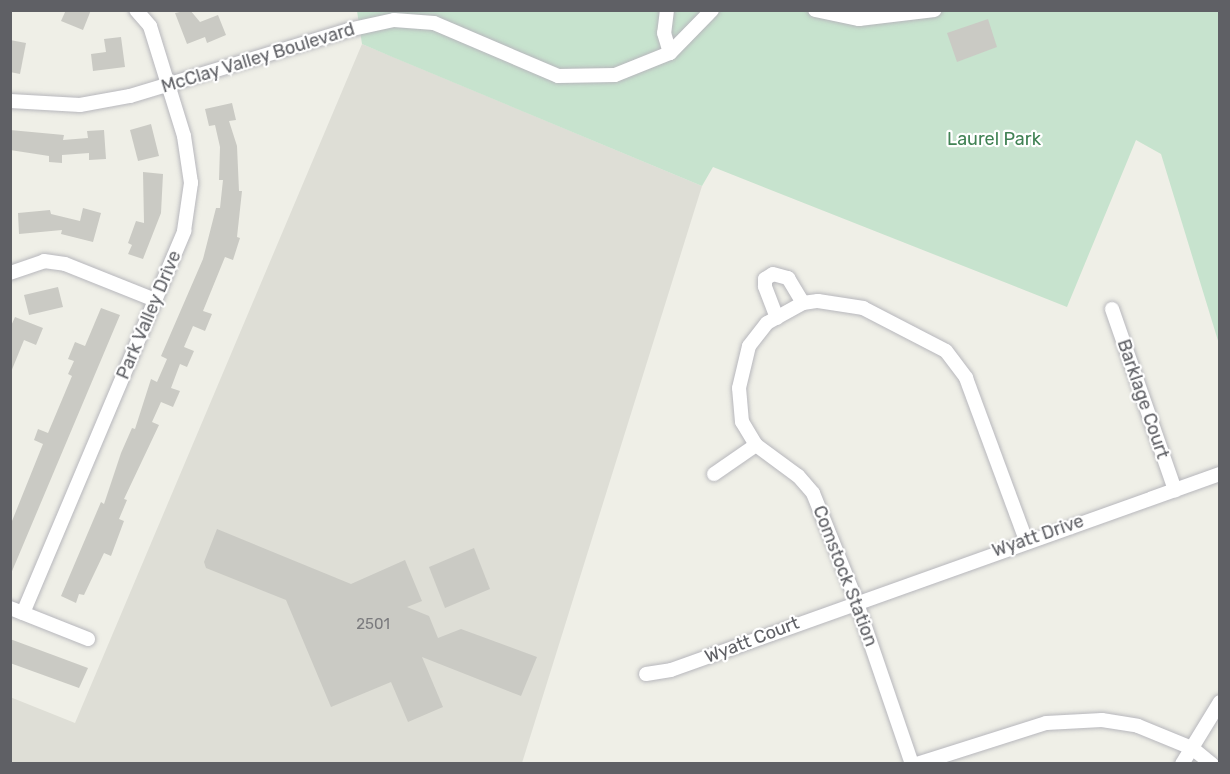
<!DOCTYPE html>
<style>
body{margin:0}
#map{position:relative;width:1230px;height:774px;overflow:hidden;background:#efefe7;font-family:Rubik,sans-serif}
div>[style]{position:absolute}
[style*='--x']{left:calc(var(--x)*1px);top:calc(var(--y)*1px);width:calc(var(--w)*1px);rotate:calc(var(--a)*1deg)}
.education>*{inset:0;background:#deded6}
.green>*{inset:0;background:#c7e3ce}
.building>*{inset:0;background:#cacac4}
.roads{filter:drop-shadow(0 0 2px #b7b7bc) drop-shadow(0 0 2px #b7b7bc)}
.minor>*{height:14px;margin:-7px;padding:0 7px;transform-origin:7px;border-radius:7px;background:#fff}
span{translate:-50% -50%;white-space:nowrap;text-align:center;line-height:1.15;-webkit-text-stroke:4.5px #fff;paint-order:stroke}
.number-label{font-size:15px;color:#7a7a7d}
.number-label span{-webkit-text-stroke-width:0}
.street-label{font-size:18px;color:#5f6065}
.park-label{font-size:18px;color:#418254}
.frame{position:absolute;inset:0;border:12px solid #5f6065;pointer-events:none}
</style>
<div id="map">
<div class="education">
<div style="clip-path:polygon(362px 44px,702px 186px,522px 763px,11px 763px,10px 697px,75px 723px)"></div>
</div>
<div class="green">
<div style="clip-path:polygon(357px 11px,1219px 11px,1219px 344px,1161px 154px,1136px 140px,1067px 307px,713px 167px,702px 186px,390px 56px,362px 44px)"></div>
</div>
<div class="building">
<div style="clip-path:polygon(66px 10px,91px 10px,83px 30px,61px 21px)"></div>
<div style="clip-path:polygon(190px 10px,200px 22px,218px 15px,226px 35px,207px 43px,205px 37px,187px 44px,175px 13px)"></div>
<div style="clip-path:polygon(988px 19px,997px 47px,957px 62px,947px 33px)"></div>
<div style="clip-path:polygon(121px 37px,125px 67px,93px 71px,91px 54px,106px 52px,104px 39px)"></div>
<div style="clip-path:polygon(10px 40px,26px 43px,20px 74px,10px 72px)"></div>
<div style="clip-path:polygon(232px 103px,236px 120px,229px 121px,237px 146px,239px 191px,242px 191px,237px 237px,240px 238px,233px 260px,225px 257px,203px 311px,212px 314px,205px 331px,193px 326px,184px 347px,194px 351px,187px 367px,180px 364px,171px 388px,180px 391px,173px 407px,161px 402px,152px 422px,159px 425px,124px 499px,127px 500px,119px 519px,124px 521px,111px 556px,104px 553px,84px 595px,79px 594px,76px 603px,61px 596px,101px 502px,104px 504px,121px 453px,132px 428px,135px 429px,151px 379px,157px 382px,167px 359px,161px 356px,203px 259px,216px 208px,220px 208px,223px 180px,219px 180px,220px 147px,215px 125px,209px 126px,205px 109px)"></div>
<div style="clip-path:polygon(151px 124px,159px 156px,138px 161px,130px 130px)"></div>
<div style="clip-path:polygon(10px 130px,64px 135px,63px 140px,88px 138px,87px 131px,104px 130px,106px 159px,89px 160px,89px 153px,62px 155px,62px 163px,49px 162px,49px 156px,10px 150px)"></div>
<div style="clip-path:polygon(143px 172px,163px 174px,161px 213px,143px 259px,128px 254px,132px 245px,128px 243px,136px 221px,144px 223px)"></div>
<div style="clip-path:polygon(83px 208px,101px 213px,93px 242px,61px 234px,62px 230px,19px 234px,18px 213px,50px 210px,51px 214px,80px 221px)"></div>
<div style="clip-path:polygon(58px 287px,63px 307px,29px 315px,24px 295px)"></div>
<div style="clip-path:polygon(101px 308px,120px 315px,10px 576px,10px 526px,43px 444px,34px 440px,38px 429px,48px 433px,72px 376px,68px 374px,74px 361px,68px 359px,75px 342px,85px 346px)"></div>
<div style="clip-path:polygon(15px 317px,43px 328px,36px 345px,24px 340px,11px 372px,10px 328px)"></div>
<div style="clip-path:polygon(217px 529px,351px 584px,405px 560px,422px 601px,407px 607px,429px 616px,438px 638px,461px 629px,537px 657px,521px 696px,422px 657px,443px 707px,408px 722px,391px 682px,331px 707px,286px 600px,206px 568px,204px 562px)"></div>
<div style="clip-path:polygon(474px 548px,490px 589px,445px 608px,429px 567px)"></div>
<div style="clip-path:polygon(10px 639px,88px 668px,79px 688px,10px 663px)"></div>
</div>
<div class="roads">
<div class="minor">
<div style="--x:667;--y:10;--w:23;--a:97"></div>
<div style="--x:664;--y:33;--w:21;--a:73"></div>
<div style="--x:815;--y:10;--w:45;--a:11.6"></div>
<div style="--x:859;--y:19;--w:76;--a:-6.8"></div>
<div style="--x:10;--y:101;--w:70;--a:3.3"></div>
<div style="--x:80;--y:105;--w:51;--a:-10.2"></div>
<div style="--x:130;--y:96;--w:228;--a:-16.8"></div>
<div style="--x:348;--y:30;--w:47;--a:-12.3"></div>
<div style="--x:394;--y:20;--w:40;--a:4.3"></div>
<div style="--x:434;--y:23;--w:135;--a:23.1"></div>
<div style="--x:558;--y:76;--w:57;--a:-1"></div>
<div style="--x:615;--y:75;--w:59;--a:-21.8"></div>
<div style="--x:670;--y:53;--w:60;--a:-45.7"></div>
<div style="--x:10;--y:273;--w:36;--a:-19"></div>
<div style="--x:44;--y:261;--w:21;--a:8"></div>
<div style="--x:65;--y:264;--w:97;--a:21.8"></div>
<div style="--x:1112;--y:309;--w:192;--a:70.8"></div>
<div style="--x:777;--y:318;--w:34;--a:-111"></div>
<div style="--x:765;--y:286;--w:7;--a:-90"></div>
<div style="--x:765;--y:279;--w:9;--a:-32"></div>
<div style="--x:773;--y:274;--w:16;--a:15"></div>
<div style="--x:788;--y:278;--w:29;--a:59"></div>
<div style="--x:714;--y:474;--w:51;--a:-34.6"></div>
<div style="--x:10;--y:608;--w:84;--a:21.7"></div>
<div style="--x:23;--y:613;--w:415;--a:-67.1"></div>
<div style="--x:184;--y:231;--w:49;--a:-81.7"></div>
<div style="--x:191;--y:183;--w:48;--a:-98.5"></div>
<div style="--x:184;--y:136;--w:115;--a:-107.2"></div>
<div style="--x:150;--y:26;--w:21;--a:-131"></div>
<div style="--x:646;--y:674;--w:25;--a:-9"></div>
<div style="--x:671;--y:670;--w:583;--a:-19.65"></div>
<div style="--x:912;--y:764;--w:173;--a:-108.9"></div>
<div style="--x:856;--y:600;--w:115;--a:-111.9"></div>
<div style="--x:813;--y:493;--w:23;--a:-131"></div>
<div style="--x:798;--y:476;--w:52;--a:-143.6"></div>
<div style="--x:756;--y:445;--w:27;--a:-121"></div>
<div style="--x:742;--y:422;--w:34;--a:-95"></div>
<div style="--x:739;--y:388;--w:43;--a:-76.6"></div>
<div style="--x:749;--y:346;--w:29;--a:-52"></div>
<div style="--x:767;--y:323;--w:41;--a:-29.1"></div>
<div style="--x:803;--y:303;--w:15;--a:-8"></div>
<div style="--x:818;--y:301;--w:46;--a:8.8"></div>
<div style="--x:863;--y:308;--w:93;--a:27.4"></div>
<div style="--x:946;--y:351;--w:34;--a:53"></div>
<div style="--x:966;--y:378;--w:173;--a:69.7"></div>
<div style="--x:917;--y:764;--w:135;--a:-17.6"></div>
<div style="--x:1046;--y:723;--w:56;--a:-3.1"></div>
<div style="--x:1102;--y:720;--w:36;--a:9"></div>
<div style="--x:1138;--y:726;--w:58;--a:22.2"></div>
<div style="--x:1192;--y:748;--w:26;--a:39"></div>
<div style="--x:1182;--y:764;--w:73;--a:-58.5"></div>
</div>
</div>
<div class="number-label">
<span style="left:373px;top:625px">2501</span>
</div>
<div class="street-label">
<span style="left:258px;top:58px;rotate:-17deg">McClay Valley Boulevard</span>
<span style="left:149px;top:315px;rotate:-67deg">Park Valley Drive</span>
<span style="left:1143px;top:399px;rotate:71deg">Barklage Court</span>
<span style="left:1038px;top:536px;rotate:-19deg">Wyatt Drive</span>
<span style="left:845px;top:576px;rotate:69deg">Comstock Station</span>
<span style="left:752px;top:640px;rotate:-21deg">Wyatt Court</span>
</div>
<div class="park-label">
<span style="left:994px;top:139px">Laurel Park</span>
</div>
<div class="frame"></div>
</div>
